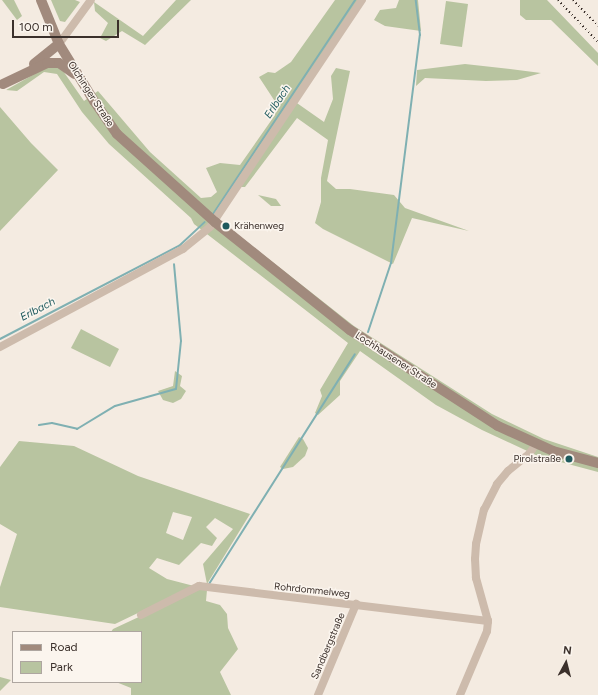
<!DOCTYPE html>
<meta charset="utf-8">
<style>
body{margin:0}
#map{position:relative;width:598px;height:695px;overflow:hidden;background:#f4ebe1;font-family:Figtree,sans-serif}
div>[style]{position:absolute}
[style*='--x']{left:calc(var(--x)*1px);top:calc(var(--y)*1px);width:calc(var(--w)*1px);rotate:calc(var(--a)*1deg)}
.green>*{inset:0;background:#b8c4a0}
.stream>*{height:2px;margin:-1px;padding:0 1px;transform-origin:1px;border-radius:1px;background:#7fb0b2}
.street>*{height:8px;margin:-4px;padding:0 4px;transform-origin:4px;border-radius:4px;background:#cdbbac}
.secondary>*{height:10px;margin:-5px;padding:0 5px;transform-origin:5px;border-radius:5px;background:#a18a7d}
.rail>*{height:2px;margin-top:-1px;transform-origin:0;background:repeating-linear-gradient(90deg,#3b302b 0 1px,transparent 0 4px)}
.dots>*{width:11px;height:11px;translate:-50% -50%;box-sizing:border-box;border:2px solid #fbf5ee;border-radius:50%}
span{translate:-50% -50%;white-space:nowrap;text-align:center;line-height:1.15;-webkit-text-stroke:3px #fbf5ee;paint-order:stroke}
.street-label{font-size:10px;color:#3b302b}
.poi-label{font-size:10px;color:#3b302b}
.left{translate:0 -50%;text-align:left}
.right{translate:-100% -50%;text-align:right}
.water-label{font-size:11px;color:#1f5a5e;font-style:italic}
.legend{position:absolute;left:12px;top:631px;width:130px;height:52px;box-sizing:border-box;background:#fbf5ee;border:1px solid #aea6a0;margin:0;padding:5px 7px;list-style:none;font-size:12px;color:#3b302b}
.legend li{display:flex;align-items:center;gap:8px;height:20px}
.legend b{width:20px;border:1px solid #aea6a0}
.north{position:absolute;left:546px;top:643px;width:40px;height:40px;-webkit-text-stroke:3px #fbf5ee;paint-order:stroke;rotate:7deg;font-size:11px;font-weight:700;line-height:16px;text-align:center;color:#3b302b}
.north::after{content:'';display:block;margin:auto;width:14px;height:18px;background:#3b302b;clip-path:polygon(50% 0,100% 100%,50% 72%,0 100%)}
.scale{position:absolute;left:12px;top:20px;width:107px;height:18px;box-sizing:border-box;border:2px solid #3b302b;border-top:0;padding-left:5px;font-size:12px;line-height:14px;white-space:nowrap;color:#3b302b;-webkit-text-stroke:3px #fbf5ee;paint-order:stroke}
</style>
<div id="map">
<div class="green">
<div style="clip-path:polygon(2px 0,14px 0,22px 16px,17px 20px)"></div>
<div style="clip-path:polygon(51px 0,75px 0,80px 2px,65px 22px,60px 21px)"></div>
<div style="clip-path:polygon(176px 0,191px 0,145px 45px,122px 31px,106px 41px,100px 38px,108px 23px,95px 11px,94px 2px,143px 36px)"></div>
<div style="clip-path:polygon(335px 0,360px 0,294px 101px,324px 122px,333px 99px,331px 76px,336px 68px,350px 71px,327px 181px,336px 189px,350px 189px,394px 195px,405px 208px,469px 231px,412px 218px,393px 264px,323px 229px,315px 223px,321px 202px,321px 178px,328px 140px,297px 118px,245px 187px,239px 187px,216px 215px,223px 223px,354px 326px,492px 414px,544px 439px,598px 457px,598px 472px,538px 456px,482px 430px,436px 405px,360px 351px,340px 381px,340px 395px,318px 415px,315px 413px,322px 396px,320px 390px,348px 343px,194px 224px,191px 218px,109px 144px,82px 112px,57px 74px,44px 72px,17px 91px,6px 90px,47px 67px,61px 68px,84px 101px,98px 91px,150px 152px,201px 198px,211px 197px,217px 192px,206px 168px,220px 163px,240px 165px,275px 115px,276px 103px,259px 77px,268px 72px,275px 73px,291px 62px)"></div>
<div style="clip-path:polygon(399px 0,418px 0,421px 31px,385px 26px,374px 20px,380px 10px,396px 8px)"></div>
<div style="clip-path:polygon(520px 0,547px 0,598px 53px,598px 66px,551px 20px,526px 20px,520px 15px)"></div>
<div style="clip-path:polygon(446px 1px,468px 4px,462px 47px,440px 44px)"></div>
<div style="clip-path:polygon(465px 64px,510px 69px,541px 73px,517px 80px,486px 81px,425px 78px,416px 86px,417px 70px)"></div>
<div style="clip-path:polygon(0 107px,31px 143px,58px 170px,0 231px)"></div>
<div style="clip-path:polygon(258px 195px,276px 199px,281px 206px,271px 206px)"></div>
<div style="clip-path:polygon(81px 329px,119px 349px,110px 367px,71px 348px)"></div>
<div style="clip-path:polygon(175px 371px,182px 376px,180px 386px,186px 391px,181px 399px,173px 403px,163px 400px,158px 391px,173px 386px)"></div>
<div style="clip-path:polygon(299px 437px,303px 439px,308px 448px,305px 456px,293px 467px,283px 469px,280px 467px)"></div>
<div style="clip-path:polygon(evenodd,19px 441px,74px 446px,138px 476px,250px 514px,207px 584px,203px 564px,233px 529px,215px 518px,206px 527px,217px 538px,212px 546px,201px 543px,179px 565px,157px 558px,149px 568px,167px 579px,194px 586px,115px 624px,0 607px,0 587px,17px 534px,0 524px,0 467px,19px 441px,173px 512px,192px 517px,183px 540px,166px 533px,173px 512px)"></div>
<div style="clip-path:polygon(201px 588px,207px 590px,206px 601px,220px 605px,227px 614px,228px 628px,238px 649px,220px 672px,231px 695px,131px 695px,131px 688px,116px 682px,141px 682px,141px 632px,111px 632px,113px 629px)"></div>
<div style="clip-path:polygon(0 677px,11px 680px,0 691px)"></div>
</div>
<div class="stream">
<div style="--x:213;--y:214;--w:257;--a:-56.4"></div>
<div style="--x:368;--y:332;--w:73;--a:-71.6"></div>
<div style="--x:391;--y:263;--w:230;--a:-82.8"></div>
<div style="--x:420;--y:35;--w:35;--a:-97"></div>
<div style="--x:0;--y:339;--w:202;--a:-27.5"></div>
<div style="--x:179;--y:246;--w:35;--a:-43"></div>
<div style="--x:39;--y:425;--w:13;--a:-9"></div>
<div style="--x:52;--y:423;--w:26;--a:13"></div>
<div style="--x:77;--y:429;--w:44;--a:-31.2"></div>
<div style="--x:115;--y:406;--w:63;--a:-15.6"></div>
<div style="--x:176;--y:389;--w:48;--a:-84.1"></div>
<div style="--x:181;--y:341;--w:77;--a:-95.2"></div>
<div style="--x:209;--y:584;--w:272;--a:-57.6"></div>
</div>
<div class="street">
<div style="--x:59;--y:44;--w:54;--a:-54"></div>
<div style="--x:0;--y:347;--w:208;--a:-28.2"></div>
<div style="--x:183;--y:249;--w:35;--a:-39"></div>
<div style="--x:210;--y:227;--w:273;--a:-56.2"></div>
<div style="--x:141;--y:615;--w:65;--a:-26.6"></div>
<div style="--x:199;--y:586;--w:291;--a:6.9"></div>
<div style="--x:318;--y:695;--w:99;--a:-67.3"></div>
<div style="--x:460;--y:695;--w:69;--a:-67.1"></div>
<div style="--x:487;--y:631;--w:10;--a:-84"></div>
<div style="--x:488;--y:621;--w:45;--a:-105.6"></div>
<div style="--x:476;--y:578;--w:19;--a:-93"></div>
<div style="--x:475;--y:559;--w:15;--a:-86"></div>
<div style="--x:476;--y:544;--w:35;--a:-77"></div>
<div style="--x:484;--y:510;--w:29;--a:-63"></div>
<div style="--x:497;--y:484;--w:17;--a:-50"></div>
<div style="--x:508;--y:471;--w:27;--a:-39"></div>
<div style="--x:529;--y:454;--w:12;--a:-55"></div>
</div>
<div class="secondary">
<div style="--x:41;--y:0;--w:48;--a:67.8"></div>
<div style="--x:59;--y:44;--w:67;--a:58.4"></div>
<div style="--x:94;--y:101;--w:40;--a:55.1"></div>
<div style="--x:117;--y:134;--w:132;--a:41.9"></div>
<div style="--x:215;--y:222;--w:173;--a:38.7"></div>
<div style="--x:350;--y:330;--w:176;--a:33"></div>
<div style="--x:498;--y:426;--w:60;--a:24.4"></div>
<div style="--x:553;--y:451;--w:47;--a:14.9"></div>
<div style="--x:34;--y:64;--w:32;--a:-39"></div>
<div style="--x:3;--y:84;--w:49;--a:-25.5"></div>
<div style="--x:47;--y:63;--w:12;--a:0"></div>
<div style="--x:59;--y:63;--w:19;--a:35"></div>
</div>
<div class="rail">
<div style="--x:558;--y:0;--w:58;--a:46.4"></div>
<div style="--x:573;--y:0;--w:36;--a:46"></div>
</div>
<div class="dots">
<div style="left:226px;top:226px;background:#1f5a5e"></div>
<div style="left:569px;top:459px;background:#1f5a5e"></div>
</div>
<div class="street-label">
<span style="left:91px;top:94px;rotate:57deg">Olchinger Straße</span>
<span style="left:396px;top:360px;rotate:33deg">Lochhausener Straße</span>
<span style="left:312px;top:590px;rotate:6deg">Rohrdommelweg</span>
<span style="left:328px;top:646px;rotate:-67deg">Sandbergstraße</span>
</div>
<div class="poi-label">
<span class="left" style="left:234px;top:226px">Krähenweg</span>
<span class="right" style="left:561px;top:459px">Pirolstraße</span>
</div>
<div class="water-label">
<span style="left:278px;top:102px;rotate:-56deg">Erlbach</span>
<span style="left:38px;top:310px;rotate:-27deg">Erlbach</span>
</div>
<ul class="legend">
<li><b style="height:5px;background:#a18a7d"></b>Road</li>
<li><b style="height:11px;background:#b8c4a0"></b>Park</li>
</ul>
<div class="north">N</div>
<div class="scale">100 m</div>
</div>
